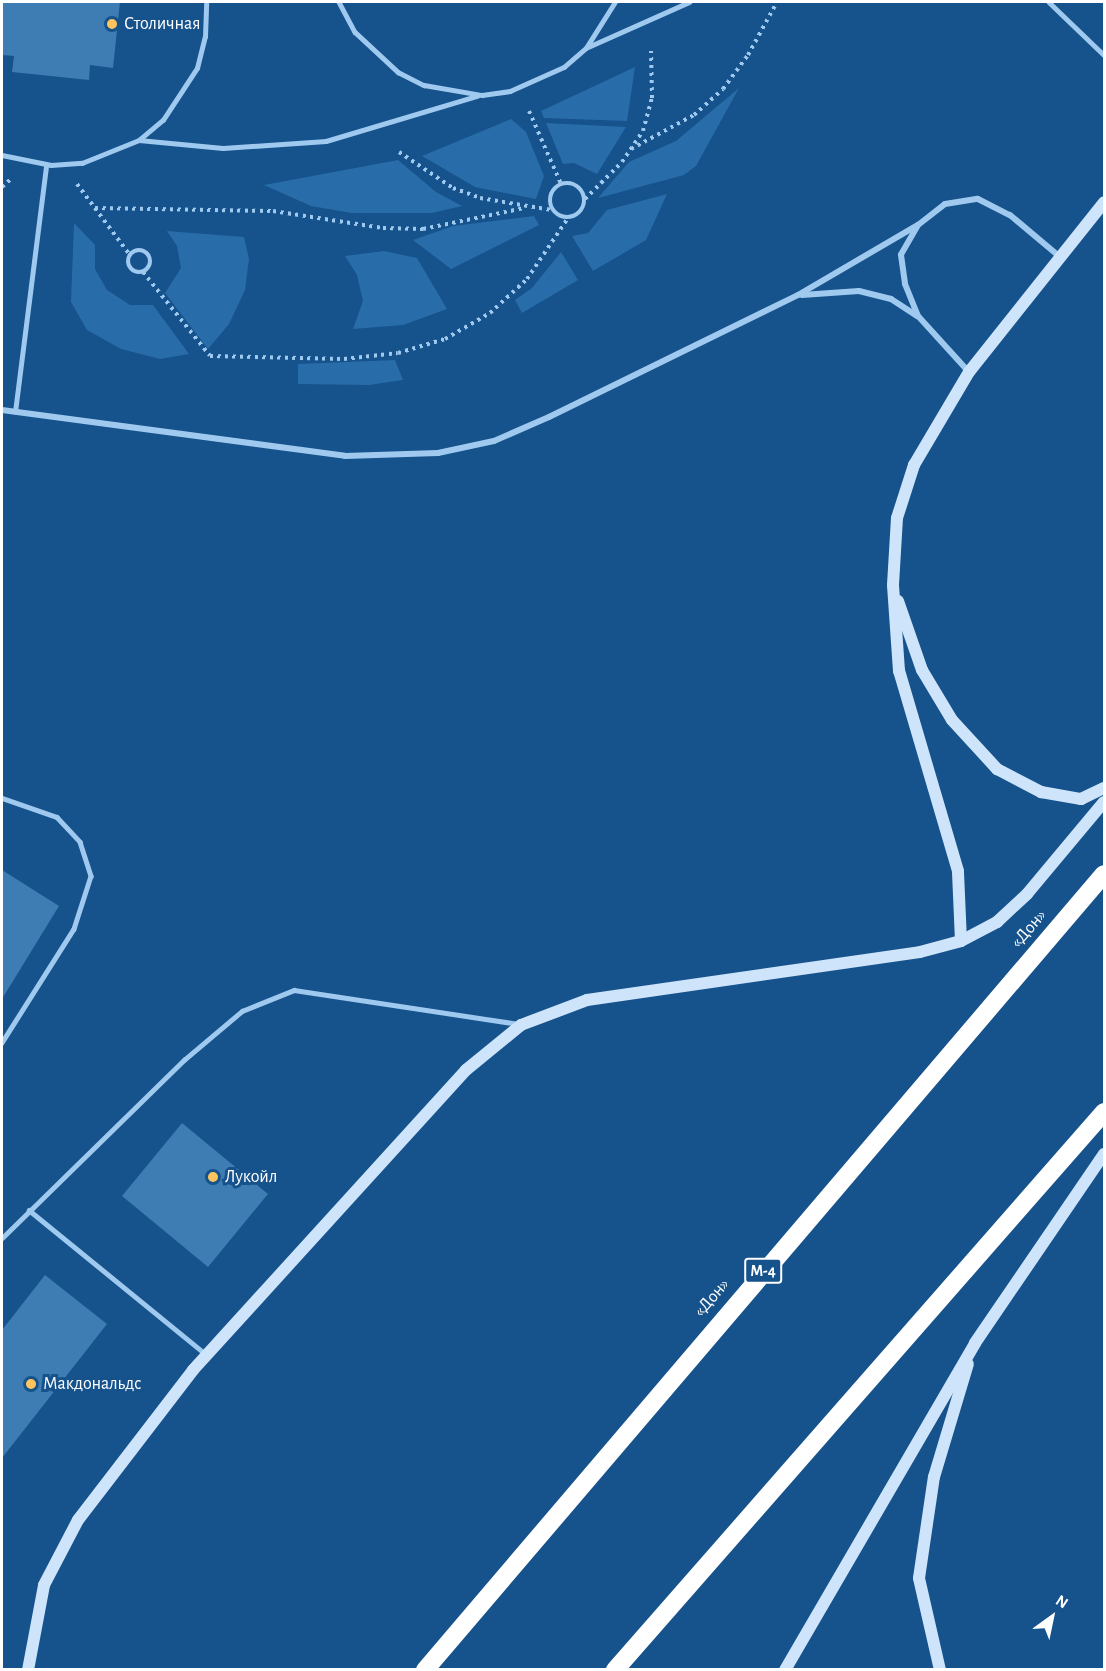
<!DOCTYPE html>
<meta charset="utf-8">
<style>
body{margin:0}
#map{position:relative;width:1106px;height:1671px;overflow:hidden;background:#16528b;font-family:"Alegreya Sans",sans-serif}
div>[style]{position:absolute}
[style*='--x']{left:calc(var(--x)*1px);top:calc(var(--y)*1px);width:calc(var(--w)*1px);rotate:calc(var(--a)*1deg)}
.green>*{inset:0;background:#286caa}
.building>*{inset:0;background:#3e7cb4}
.path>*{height:4px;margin-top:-2px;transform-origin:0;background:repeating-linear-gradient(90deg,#9fc9ef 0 3px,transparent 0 7.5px)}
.path>.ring{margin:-2px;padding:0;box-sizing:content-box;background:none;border:4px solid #9fc9ef;border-radius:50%}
.lane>*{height:4.5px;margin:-2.25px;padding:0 2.25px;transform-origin:2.25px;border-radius:2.25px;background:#9fc9ef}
.street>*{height:6px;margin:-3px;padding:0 3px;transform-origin:3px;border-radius:3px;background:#9fc9ef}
.secondary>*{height:12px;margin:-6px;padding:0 6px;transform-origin:6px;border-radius:6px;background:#cde4fa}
.highway>*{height:18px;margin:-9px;padding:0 9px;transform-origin:9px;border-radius:9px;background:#fff}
.dots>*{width:16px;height:16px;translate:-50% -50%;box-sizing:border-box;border:3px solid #16528b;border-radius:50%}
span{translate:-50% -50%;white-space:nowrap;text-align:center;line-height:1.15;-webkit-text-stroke:6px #16528b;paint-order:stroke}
.shield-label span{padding:2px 4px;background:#16528b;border:2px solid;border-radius:4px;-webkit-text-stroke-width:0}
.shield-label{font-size:16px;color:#fff;font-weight:700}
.poi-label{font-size:18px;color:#fff}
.left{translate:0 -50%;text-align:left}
.street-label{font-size:18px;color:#fff}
.frame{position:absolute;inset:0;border:3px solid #fff;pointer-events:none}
.north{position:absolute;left:1022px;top:1587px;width:60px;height:60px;-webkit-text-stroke:4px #16528b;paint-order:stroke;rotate:33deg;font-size:16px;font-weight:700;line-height:24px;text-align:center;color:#fff}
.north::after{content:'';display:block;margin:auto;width:21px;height:27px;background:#fff;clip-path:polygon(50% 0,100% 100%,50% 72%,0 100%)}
</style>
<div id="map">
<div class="green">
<div style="clip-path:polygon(635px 67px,627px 121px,544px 118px,541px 111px)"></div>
<div style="clip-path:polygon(739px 88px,696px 166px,684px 175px,598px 198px,629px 162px,676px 141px)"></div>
<div style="clip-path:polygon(511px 119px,526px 132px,544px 176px,536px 199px,475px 187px,422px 156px)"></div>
<div style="clip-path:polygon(546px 123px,626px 127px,597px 174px,574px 163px,563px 164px)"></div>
<div style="clip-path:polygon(398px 160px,436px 192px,462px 206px,432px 213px,351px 213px,311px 206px,264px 185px)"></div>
<div style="clip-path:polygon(667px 194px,646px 240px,593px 271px,572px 236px,588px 233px,607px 210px)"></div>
<div style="clip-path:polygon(534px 216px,539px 225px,451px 269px,413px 240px,453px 226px)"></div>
<div style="clip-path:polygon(74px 223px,95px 245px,95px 269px,107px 290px,130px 305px,153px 305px,189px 354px,160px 359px,121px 349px,87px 330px,71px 302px)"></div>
<div style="clip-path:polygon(167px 231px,244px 237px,249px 259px,245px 290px,229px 324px,208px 349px,165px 293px,181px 268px,177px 246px)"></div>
<div style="clip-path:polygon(384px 251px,417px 258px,447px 309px,403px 325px,353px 329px,363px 301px,357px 275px,345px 256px)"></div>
<div style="clip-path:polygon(561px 252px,578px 280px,522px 313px,515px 300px,532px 288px)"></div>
<div style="clip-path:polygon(395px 360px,403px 380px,369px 385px,298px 384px,298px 364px)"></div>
</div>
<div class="building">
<div style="clip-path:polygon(2px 2px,120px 2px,113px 68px,90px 65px,89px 80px,12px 72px,14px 56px,2px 55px)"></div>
<div style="clip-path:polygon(2px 870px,59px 906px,2px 999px)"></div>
<div style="clip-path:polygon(182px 1123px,268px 1194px,208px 1267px,122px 1196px)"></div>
<div style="clip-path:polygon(45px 1275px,107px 1324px,2px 1458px,2px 1330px)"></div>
</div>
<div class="path">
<div style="--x:529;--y:111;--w:80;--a:66.3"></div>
<div style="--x:631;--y:149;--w:72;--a:-28.4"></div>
<div style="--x:694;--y:115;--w:39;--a:-42"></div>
<div style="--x:723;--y:89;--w:42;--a:-53.7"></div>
<div style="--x:748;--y:55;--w:60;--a:-61.3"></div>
<div style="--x:399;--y:152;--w:65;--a:33.7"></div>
<div style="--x:453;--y:188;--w:29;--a:20"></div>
<div style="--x:480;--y:198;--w:73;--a:9.5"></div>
<div class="ring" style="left:550px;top:183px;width:30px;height:30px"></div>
<div style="--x:77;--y:184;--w:89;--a:53.3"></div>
<div style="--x:2;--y:187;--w:12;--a:-42"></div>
<div style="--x:585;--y:199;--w:52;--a:-45"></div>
<div style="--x:622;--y:162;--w:37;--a:-56"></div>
<div style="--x:643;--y:131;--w:34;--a:-75"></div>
<div style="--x:652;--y:98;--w:47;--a:-91.2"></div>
<div style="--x:95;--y:208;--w:178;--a:1"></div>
<div style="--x:273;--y:211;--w:111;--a:8.8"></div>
<div style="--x:383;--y:228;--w:40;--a:1.4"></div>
<div style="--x:423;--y:229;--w:103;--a:-11.7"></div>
<div class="ring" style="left:128px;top:250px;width:18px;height:18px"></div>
<div style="--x:143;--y:272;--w:107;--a:51.4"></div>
<div style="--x:210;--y:356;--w:134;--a:1.3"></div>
<div style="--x:344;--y:359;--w:54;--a:-6.3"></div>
<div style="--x:398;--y:353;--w:49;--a:-16.6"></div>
<div style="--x:445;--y:339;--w:52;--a:-30"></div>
<div style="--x:490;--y:313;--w:50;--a:-42.6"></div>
<div style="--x:527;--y:279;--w:73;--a:-56.1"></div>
</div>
<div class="lane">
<div style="--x:339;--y:2;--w:34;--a:62"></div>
<div style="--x:355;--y:32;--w:59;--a:42.9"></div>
<div style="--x:398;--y:72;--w:29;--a:27"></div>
<div style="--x:424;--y:85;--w:59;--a:9.8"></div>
<div style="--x:482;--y:95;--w:28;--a:-8"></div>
<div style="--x:510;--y:91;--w:59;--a:-24"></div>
<div style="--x:564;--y:67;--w:29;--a:-41"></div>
<div style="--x:586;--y:48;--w:54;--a:-57.8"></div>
<div style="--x:1049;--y:2;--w:76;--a:43.9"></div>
<div style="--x:588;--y:47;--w:111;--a:-24"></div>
<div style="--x:139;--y:140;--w:84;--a:5.4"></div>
<div style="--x:223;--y:148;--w:103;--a:-3.9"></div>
<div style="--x:326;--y:141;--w:158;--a:-16.6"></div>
<div style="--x:2;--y:155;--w:50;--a:11.5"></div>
<div style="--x:51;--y:165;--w:31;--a:-4"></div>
<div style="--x:82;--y:163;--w:61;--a:-22"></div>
<div style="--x:139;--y:140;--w:31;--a:-40"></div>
<div style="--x:163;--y:120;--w:62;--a:-56.8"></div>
<div style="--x:197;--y:68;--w:32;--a:-76"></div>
<div style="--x:205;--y:37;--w:35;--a:-88"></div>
<div style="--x:15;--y:412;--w:249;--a:-82.8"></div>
<div style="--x:2;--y:798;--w:58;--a:19.1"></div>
<div style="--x:57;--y:817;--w:34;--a:47"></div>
<div style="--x:80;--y:842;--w:36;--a:72"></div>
<div style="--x:91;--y:876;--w:56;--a:107.8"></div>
<div style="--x:74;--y:929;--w:135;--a:122.3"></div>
<div style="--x:29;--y:1210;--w:230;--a:39.2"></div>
<div style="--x:2;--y:1238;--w:255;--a:-44.4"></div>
<div style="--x:184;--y:1060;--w:76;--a:-40.2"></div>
<div style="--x:242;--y:1011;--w:56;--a:-22"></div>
<div style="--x:294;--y:990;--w:227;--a:8.6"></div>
</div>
<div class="street">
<div style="--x:918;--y:225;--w:34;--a:-38"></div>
<div style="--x:945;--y:204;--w:33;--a:-9"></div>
<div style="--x:978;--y:199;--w:36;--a:27"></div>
<div style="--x:1010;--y:215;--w:65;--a:40"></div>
<div style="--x:802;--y:295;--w:57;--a:-4"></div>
<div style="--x:859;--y:291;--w:33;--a:14"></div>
<div style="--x:891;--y:299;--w:31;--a:33"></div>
<div style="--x:2;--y:410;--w:346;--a:7.6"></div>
<div style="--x:345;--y:456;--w:93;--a:-1.8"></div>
<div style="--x:438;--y:453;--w:57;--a:-12.1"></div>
<div style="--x:494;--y:441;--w:60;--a:-23.6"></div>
<div style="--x:549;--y:417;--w:277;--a:-26.1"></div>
<div style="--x:798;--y:295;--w:139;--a:-30.3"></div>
<div style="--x:918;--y:225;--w:34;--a:120"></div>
<div style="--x:901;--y:255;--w:29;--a:82"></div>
<div style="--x:905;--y:284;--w:35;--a:68"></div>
<div style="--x:918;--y:316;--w:76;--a:47.7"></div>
</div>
<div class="secondary">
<div style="--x:898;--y:601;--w:73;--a:70.8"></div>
<div style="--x:922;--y:670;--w:58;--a:59"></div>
<div style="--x:952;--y:720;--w:67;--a:47.4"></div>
<div style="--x:997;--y:769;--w:50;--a:27.6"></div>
<div style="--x:1041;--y:792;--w:41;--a:9.9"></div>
<div style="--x:1081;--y:799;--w:25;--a:-26"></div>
<div style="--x:961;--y:941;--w:70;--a:-92.5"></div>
<div style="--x:958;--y:871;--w:209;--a:-106.4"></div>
<div style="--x:899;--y:671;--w:86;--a:-94"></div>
<div style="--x:893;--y:585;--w:67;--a:-86.6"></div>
<div style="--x:897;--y:518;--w:56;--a:-72.2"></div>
<div style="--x:914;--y:465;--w:108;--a:-59.4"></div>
<div style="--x:969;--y:372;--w:217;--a:-51.5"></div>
<div style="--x:28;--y:1670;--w:86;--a:-79.3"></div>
<div style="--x:44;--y:1585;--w:73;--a:-62.4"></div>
<div style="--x:78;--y:1520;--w:189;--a:-52.5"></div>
<div style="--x:193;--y:1370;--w:406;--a:-47.7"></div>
<div style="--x:466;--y:1070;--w:71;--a:-39.3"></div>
<div style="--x:521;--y:1025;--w:71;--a:-20.7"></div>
<div style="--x:587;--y:1000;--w:336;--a:-8.2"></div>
<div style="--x:920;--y:952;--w:42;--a:-15"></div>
<div style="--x:961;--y:941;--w:41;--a:-27.8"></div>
<div style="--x:997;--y:922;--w:41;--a:-43"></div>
<div style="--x:1027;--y:894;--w:120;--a:-50.1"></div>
<div style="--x:785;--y:1670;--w:378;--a:-59.8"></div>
<div style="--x:975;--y:1343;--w:229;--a:-55.7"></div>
<div style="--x:940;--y:1670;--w:94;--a:-102.9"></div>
<div style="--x:919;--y:1578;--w:102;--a:-81.6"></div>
<div style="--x:934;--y:1477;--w:118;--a:-73.3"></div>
</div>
<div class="highway">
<div style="--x:425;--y:1670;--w:1046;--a:-49.54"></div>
<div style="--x:615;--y:1670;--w:742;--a:-48.77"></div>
</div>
<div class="dots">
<div style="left:112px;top:24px;background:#ffc45d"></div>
<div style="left:213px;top:1177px;background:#ffc45d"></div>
<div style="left:31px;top:1384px;background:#ffc45d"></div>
</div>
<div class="shield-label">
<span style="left:763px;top:1271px">М-4</span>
</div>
<div class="poi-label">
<span class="left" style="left:124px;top:24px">Столичная</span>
<span class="left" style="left:225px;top:1177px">Лукойл</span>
<span class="left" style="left:43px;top:1384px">Макдональдс</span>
</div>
<div class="street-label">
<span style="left:1029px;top:929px;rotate:-49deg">«Дон»</span>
<span style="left:712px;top:1298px;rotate:-49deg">«Дон»</span>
</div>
<div class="frame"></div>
<div class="north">N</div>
</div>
